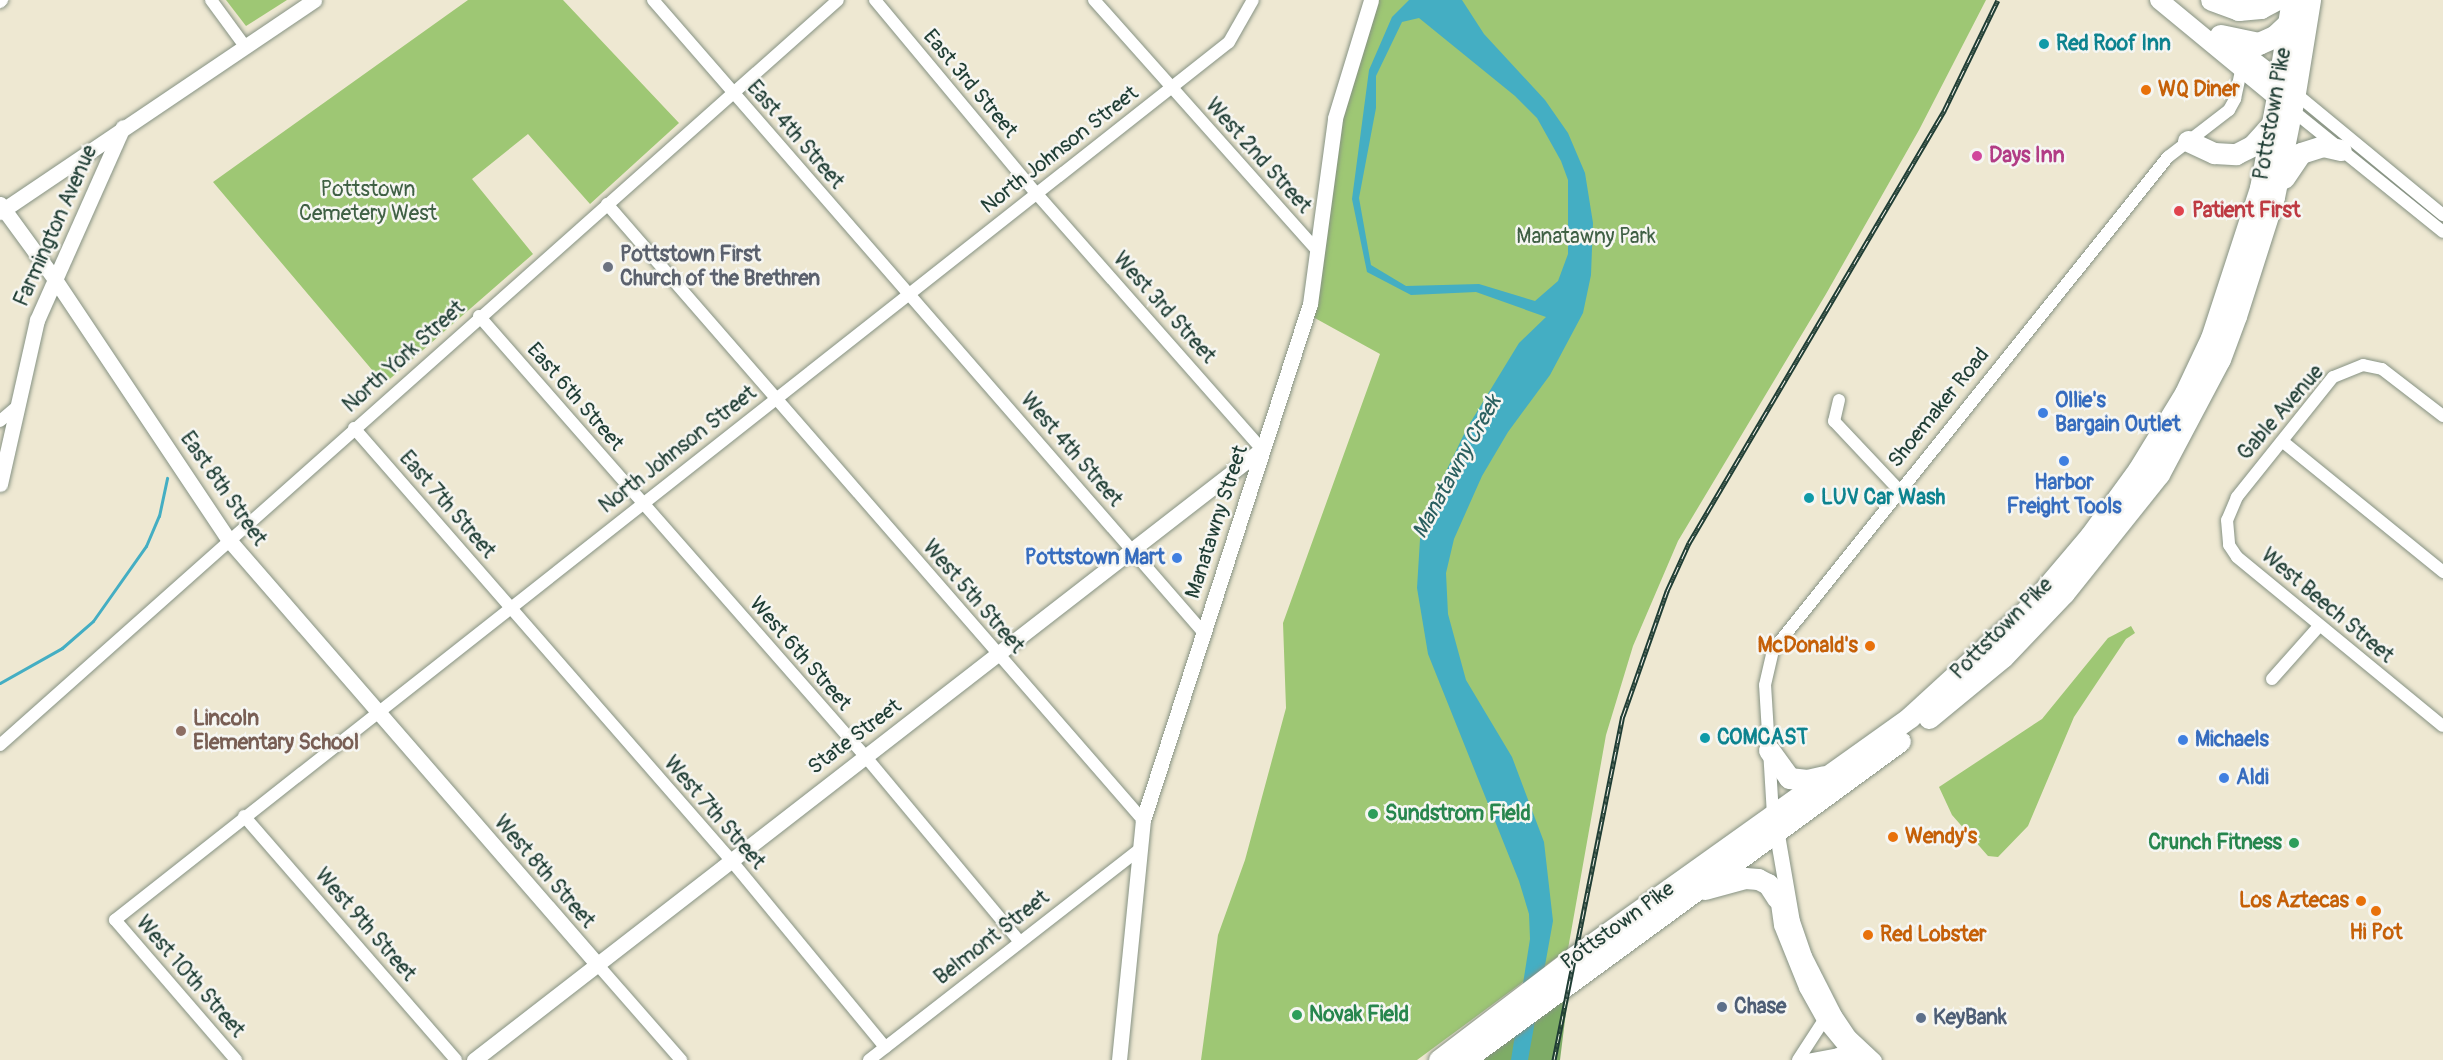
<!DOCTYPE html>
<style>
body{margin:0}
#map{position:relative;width:2443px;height:1060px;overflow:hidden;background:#eee8d2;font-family:Pangolin,sans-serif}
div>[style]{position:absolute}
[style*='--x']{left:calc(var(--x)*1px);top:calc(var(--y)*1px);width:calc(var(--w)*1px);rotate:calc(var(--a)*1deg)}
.green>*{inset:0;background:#9ec774}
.forest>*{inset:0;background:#7eac66}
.water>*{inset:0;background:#44aec3}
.stream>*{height:3px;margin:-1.5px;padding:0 1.5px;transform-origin:1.5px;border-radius:1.5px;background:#44aec3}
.roads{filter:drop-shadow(0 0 2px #869283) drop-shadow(0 0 2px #869283)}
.minor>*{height:12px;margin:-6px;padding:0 6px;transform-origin:6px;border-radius:6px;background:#fff}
.tertiary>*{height:15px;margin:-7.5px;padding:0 7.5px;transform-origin:7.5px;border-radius:7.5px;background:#fff}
.secondary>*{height:18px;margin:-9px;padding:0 9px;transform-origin:9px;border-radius:9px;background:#fff}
.trunk>*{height:21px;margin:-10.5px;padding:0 10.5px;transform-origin:10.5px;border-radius:10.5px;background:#fff}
.motorway>*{height:22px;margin:-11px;padding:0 11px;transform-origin:11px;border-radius:11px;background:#fff}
.rail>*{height:5px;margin-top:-2.5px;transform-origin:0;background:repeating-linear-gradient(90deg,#f6f6f2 0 9px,#1f3d34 0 18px);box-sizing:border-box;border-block:2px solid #1f3d34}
.dots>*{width:16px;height:16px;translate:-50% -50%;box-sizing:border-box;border:3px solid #f6f6f2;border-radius:50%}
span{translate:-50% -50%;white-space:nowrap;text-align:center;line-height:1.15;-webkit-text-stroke:5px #f6f6f2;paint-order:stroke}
.culture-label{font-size:21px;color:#0d838f;font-weight:700}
.left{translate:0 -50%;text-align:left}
.street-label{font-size:21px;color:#1f3d34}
.food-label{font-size:21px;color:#c56008;font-weight:700}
.right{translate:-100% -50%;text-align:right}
.hotel-label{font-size:21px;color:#b23c85;font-weight:700}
.park-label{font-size:21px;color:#3f6044}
.health-label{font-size:21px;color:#be3a42;font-weight:700}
.worship-label{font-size:21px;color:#5b616d;font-weight:700}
.shop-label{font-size:21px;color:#366cbe;font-weight:700}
.education-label{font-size:21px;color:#785e54;font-weight:700}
.leisure-label{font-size:21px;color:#27864d;font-weight:700}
.service-label{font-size:21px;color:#4e5e75;font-weight:700}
.water-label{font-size:22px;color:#2a5f5f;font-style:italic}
</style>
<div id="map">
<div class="green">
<div style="clip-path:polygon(226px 0,287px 0,246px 26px)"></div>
<div style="clip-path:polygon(468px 0,563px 0,679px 123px,590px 204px,528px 134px,472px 179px,533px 254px,384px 384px,213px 182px)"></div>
<div style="clip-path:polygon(1378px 0,1986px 0,1919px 130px,1826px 294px,1678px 541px,1633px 646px,1606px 735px,1568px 949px,1417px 1060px,1201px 1060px,1218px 935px,1245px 860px,1286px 708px,1283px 623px,1380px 354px,1313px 317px,1343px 110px)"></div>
<div style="clip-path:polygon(2131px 626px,2135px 633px,2126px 639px,2074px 717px,2028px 826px,1998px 857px,1988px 856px,1952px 815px,1939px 787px,2042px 719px,2108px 638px)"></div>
</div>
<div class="forest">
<div style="clip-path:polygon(1570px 980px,1560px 1060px,1470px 1060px)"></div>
</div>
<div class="water">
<div style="clip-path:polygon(evenodd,1409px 0,1462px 0,1484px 34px,1545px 100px,1568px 133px,1585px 173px,1593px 223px,1591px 275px,1583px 313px,1550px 375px,1508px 432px,1482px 476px,1454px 539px,1446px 573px,1448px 614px,1466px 680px,1512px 757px,1544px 842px,1553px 921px,1528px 1060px,1511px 1060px,1530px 939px,1529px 914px,1519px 881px,1428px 654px,1417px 588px,1421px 523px,1467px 428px,1519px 343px,1546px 317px,1476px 292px,1411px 295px,1367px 272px,1352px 199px,1369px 70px,1392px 17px,1409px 0,1419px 18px,1515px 96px,1537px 118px,1561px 161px,1568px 180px,1568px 254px,1558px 281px,1535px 301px,1479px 284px,1406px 286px,1371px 265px,1359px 198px,1376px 108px,1376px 76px,1402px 22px,1419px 18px)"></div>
</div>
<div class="stream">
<div style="--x:0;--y:683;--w:71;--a:-29.4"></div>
<div style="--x:62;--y:648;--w:41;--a:-41.1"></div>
<div style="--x:93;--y:621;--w:92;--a:-54.8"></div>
<div style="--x:146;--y:546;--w:33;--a:-67"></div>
<div style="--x:159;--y:516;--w:39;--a:-78"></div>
</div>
<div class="roads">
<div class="minor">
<div style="--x:211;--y:0;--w:56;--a:53.7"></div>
<div style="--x:653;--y:0;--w:838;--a:48.97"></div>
<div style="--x:875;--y:0;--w:251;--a:50.2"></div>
<div style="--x:1036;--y:193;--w:341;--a:48.6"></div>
<div style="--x:1094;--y:0;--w:336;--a:48.3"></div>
<div style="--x:0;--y:2;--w:3;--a:-45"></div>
<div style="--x:2295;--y:93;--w:192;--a:39.5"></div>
<div style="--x:2292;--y:110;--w:194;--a:38.9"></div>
<div style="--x:607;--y:204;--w:817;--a:48.97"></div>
<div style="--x:479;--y:316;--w:585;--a:48.74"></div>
<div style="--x:865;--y:756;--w:241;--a:50.2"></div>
<div style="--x:1839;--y:400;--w:22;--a:103"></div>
<div style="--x:1834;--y:421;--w:96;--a:46.7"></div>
<div style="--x:2443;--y:416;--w:77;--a:-142.4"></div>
<div style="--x:2382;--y:369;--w:19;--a:-168"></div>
<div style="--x:2363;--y:365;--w:32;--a:158"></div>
<div style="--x:2333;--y:377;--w:154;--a:128.7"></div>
<div style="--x:2237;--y:497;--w:25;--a:113"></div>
<div style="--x:2227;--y:520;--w:25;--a:85"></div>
<div style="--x:2229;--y:545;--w:14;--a:56"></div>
<div style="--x:2237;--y:557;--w:266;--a:39.4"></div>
<div style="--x:0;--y:421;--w:23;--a:-40"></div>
<div style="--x:354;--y:428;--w:572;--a:48.9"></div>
<div style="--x:730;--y:859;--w:244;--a:50.5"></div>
<div style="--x:2282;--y:441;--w:208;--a:39.1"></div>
<div style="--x:2272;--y:679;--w:71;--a:-48.4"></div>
<div style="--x:0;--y:745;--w:1121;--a:-41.64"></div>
<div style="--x:1773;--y:815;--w:130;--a:-93.5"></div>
<div style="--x:1765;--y:685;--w:36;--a:-77"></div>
<div style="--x:1773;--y:650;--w:632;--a:-51.3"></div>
<div style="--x:2168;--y:157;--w:77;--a:-37.6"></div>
<div style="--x:2229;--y:110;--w:13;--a:-61"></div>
<div style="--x:2235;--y:99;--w:30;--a:-78"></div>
<div style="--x:244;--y:816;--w:323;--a:49"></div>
<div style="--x:597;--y:964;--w:128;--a:48.8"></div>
<div style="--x:236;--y:1060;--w:185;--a:-130.8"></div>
<div style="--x:115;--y:920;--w:1418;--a:-38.24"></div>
<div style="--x:1229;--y:42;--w:48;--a:-60.3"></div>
<div style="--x:869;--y:1060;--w:343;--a:-37.9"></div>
<div style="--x:1798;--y:1060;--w:48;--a:-57"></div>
<div style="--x:1824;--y:1020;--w:8;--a:-30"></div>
<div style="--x:1808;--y:1060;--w:31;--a:-11"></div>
<div style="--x:1838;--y:1054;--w:18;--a:16"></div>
</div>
<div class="tertiary">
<div style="--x:0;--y:204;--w:92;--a:53.9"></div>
<div style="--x:54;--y:278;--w:315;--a:56.3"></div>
<div style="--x:229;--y:540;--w:561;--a:49.04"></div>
<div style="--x:0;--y:212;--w:379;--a:-34"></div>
<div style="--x:0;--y:484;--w:168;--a:-77.3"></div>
<div style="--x:37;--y:320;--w:211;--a:-66"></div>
<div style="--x:1775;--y:823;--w:99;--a:80.2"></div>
<div style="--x:1792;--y:921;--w:37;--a:71"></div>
<div style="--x:1804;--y:956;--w:66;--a:63"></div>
<div style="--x:1834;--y:1015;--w:27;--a:56"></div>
<div style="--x:1849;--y:1037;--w:34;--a:43"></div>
<div style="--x:1776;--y:889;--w:36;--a:82"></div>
<div style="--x:1781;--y:925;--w:67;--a:68"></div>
<div style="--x:1806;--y:987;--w:38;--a:61"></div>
<div style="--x:1824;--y:1020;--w:52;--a:50.5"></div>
<div style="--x:474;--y:1060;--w:997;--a:-37.79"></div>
<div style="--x:1119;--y:1060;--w:241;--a:-84.3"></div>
<div style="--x:1143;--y:820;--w:542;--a:-72.07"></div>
<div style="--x:1310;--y:304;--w:188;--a:-82.3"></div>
<div style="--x:1335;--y:118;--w:123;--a:-73"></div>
</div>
<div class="secondary">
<div style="--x:2159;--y:0;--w:163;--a:39.5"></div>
<div style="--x:2223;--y:37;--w:83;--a:37.7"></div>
</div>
<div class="trunk">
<div style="--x:2188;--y:141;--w:29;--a:25"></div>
<div style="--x:2214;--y:153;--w:22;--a:3"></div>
<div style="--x:2236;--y:154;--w:18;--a:-27"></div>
<div style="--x:2252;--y:146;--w:30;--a:-48"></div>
<div style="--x:2284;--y:178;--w:30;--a:-56"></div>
<div style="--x:2301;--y:153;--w:23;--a:-18"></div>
<div style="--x:2323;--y:146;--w:18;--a:13"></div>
<div style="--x:1929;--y:718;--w:96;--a:-39.5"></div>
<div style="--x:2003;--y:657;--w:88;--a:-46.4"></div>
<div style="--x:2064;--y:593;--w:152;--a:-51.4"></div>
<div style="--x:2159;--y:474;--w:130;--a:-62.1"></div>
<div style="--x:2220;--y:359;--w:46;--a:-69.6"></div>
<div style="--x:2236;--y:316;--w:125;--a:-72.3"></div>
<div style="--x:2274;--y:197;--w:106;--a:-78.6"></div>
<div style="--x:1769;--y:750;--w:34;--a:54"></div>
<div style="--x:1789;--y:778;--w:18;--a:6"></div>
<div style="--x:1807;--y:780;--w:17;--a:-13"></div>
<div style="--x:1705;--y:889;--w:41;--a:-15.4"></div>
<div style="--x:1745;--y:878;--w:13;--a:4"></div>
<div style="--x:1758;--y:879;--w:11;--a:27"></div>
<div style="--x:1768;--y:884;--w:17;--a:57"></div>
<div style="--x:1439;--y:1060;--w:170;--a:-37.3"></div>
<div style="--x:1574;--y:957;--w:413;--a:-35.5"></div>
<div style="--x:1910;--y:717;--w:160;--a:-42.5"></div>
<div style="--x:2028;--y:609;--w:96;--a:-49.7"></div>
<div style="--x:2090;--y:536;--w:82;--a:-54"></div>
<div style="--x:2138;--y:470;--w:90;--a:-58.6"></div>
<div style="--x:2185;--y:393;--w:61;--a:-64.7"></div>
<div style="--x:2211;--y:338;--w:158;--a:-71.9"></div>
<div style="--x:2260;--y:188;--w:110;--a:-79.5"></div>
<div style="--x:1464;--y:1060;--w:540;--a:-36.19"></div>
</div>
<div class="motorway">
<div style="--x:2212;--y:0;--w:29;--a:20"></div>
<div style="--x:2239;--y:10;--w:22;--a:-5"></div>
<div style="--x:2261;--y:8;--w:17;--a:-28"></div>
<div style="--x:2221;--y:36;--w:39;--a:12"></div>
<div style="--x:2259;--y:44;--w:17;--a:-24"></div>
<div style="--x:2275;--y:37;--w:19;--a:-43"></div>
<div style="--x:2280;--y:80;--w:81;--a:-80.8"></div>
<div style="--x:2295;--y:93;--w:94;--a:-80.8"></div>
</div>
</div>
<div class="rail">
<div style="--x:1554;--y:1060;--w:351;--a:-78.7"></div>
<div style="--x:1623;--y:716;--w:133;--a:-70.6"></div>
<div style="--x:1667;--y:591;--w:53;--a:-65.4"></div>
<div style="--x:1689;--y:543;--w:502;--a:-59.45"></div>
<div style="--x:1944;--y:111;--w:123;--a:-64.1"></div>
</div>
<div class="dots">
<div style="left:2044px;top:44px;background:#0f9aa8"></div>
<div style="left:2146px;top:90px;background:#e8710a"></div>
<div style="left:1977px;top:156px;background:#d1479c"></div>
<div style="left:2179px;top:211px;background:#e0444e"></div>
<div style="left:608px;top:267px;background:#6b7280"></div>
<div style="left:2043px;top:413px;background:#3f7fe0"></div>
<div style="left:2064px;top:461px;background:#3f7fe0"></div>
<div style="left:1809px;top:498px;background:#0f9aa8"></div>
<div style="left:1177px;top:558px;background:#3f7fe0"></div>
<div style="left:1870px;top:646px;background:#e8710a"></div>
<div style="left:181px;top:731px;background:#8d6e63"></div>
<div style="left:1705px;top:738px;background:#0f9aa8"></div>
<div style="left:2183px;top:740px;background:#3f7fe0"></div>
<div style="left:2224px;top:778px;background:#3f7fe0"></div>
<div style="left:1373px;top:814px;background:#2e9e5b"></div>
<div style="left:1893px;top:837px;background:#e8710a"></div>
<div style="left:2294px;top:843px;background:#2e9e5b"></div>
<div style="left:2361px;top:901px;background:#e8710a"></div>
<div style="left:2376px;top:911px;background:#e8710a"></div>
<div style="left:1868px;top:935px;background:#e8710a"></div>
<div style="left:1722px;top:1007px;background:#5c6f8a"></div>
<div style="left:1297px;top:1015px;background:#2e9e5b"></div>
<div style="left:1921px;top:1018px;background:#5c6f8a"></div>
</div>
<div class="culture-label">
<span class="left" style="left:2056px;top:44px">Red Roof Inn</span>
<span class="left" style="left:1821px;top:498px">LUV Car Wash</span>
<span class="left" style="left:1717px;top:738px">COMCAST</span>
</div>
<div class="street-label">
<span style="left:970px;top:84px;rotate:50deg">East 3rd Street</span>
<span style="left:2273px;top:114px;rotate:-80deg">Pottstown Pike</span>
<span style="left:795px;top:135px;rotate:49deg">East 4th Street</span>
<span style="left:1060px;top:150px;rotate:-38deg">North Johnson Street</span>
<span style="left:1258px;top:156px;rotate:48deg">West 2nd Street</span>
<span style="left:56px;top:226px;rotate:-66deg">Farmington Avenue</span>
<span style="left:1164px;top:308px;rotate:48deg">West 3rd Street</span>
<span style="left:404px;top:357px;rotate:-42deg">North York Street</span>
<span style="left:575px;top:397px;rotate:49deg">East 6th Street</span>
<span style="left:1939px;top:408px;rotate:-51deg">Shoemaker Road</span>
<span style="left:2281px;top:413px;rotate:-49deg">Gable Avenue</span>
<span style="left:678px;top:450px;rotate:-38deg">North Johnson Street</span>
<span style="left:1071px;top:450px;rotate:49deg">West 4th Street</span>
<span style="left:223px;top:489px;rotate:55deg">East 8th Street</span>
<span style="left:447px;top:505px;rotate:49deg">East 7th Street</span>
<span style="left:1217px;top:522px;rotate:-72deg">Manatawny Street</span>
<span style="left:973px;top:597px;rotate:49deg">West 5th Street</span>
<span style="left:2327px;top:606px;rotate:40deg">West Beech Street</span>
<span style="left:2002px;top:629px;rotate:-45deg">Pottstown Pike</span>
<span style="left:800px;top:654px;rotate:49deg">West 6th Street</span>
<span style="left:855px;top:737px;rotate:-37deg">State Street</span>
<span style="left:714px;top:813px;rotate:49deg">West 7th Street</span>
<span style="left:544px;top:872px;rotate:49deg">West 8th Street</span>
<span style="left:365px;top:925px;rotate:49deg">West 9th Street</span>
<span style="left:1618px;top:926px;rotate:-36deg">Pottstown Pike</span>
<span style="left:992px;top:938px;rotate:-38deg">Belmont Street</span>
<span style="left:190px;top:977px;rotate:49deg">West 10th Street</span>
</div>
<div class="food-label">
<span class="left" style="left:2158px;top:90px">WQ Diner</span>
<span class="right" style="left:1858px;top:646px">McDonald's</span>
<span class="left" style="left:1905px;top:837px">Wendy's</span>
<span class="right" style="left:2349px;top:901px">Los Aztecas</span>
<span style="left:2376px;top:933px">Hi Pot</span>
<span class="left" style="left:1880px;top:935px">Red Lobster</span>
</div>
<div class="hotel-label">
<span class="left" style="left:1989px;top:156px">Days Inn</span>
</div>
<div class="park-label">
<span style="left:368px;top:202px">Pottstown<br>Cemetery West</span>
<span style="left:1586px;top:237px">Manatawny Park</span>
</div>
<div class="health-label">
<span class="left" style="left:2192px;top:211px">Patient First</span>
</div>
<div class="worship-label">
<span class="left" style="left:620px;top:267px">Pottstown First<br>Church of the Brethren</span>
</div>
<div class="shop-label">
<span class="left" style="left:2055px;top:413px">Ollie's<br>Bargain Outlet</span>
<span style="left:2064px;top:495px">Harbor<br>Freight Tools</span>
<span class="right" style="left:1165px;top:558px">Pottstown Mart</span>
<span class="left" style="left:2195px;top:740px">Michaels</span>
<span class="left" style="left:2236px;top:778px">Aldi</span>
</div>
<div class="education-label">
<span class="left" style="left:193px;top:731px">Lincoln<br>Elementary School</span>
</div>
<div class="leisure-label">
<span class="left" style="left:1385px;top:814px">Sundstrom Field</span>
<span class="right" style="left:2282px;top:843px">Crunch Fitness</span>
<span class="left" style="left:1309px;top:1015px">Novak Field</span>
</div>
<div class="service-label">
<span class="left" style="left:1734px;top:1007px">Chase</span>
<span class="left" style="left:1933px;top:1018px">KeyBank</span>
</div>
<div class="water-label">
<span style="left:1457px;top:467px;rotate:-61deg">Manatawny Creek</span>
</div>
</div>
